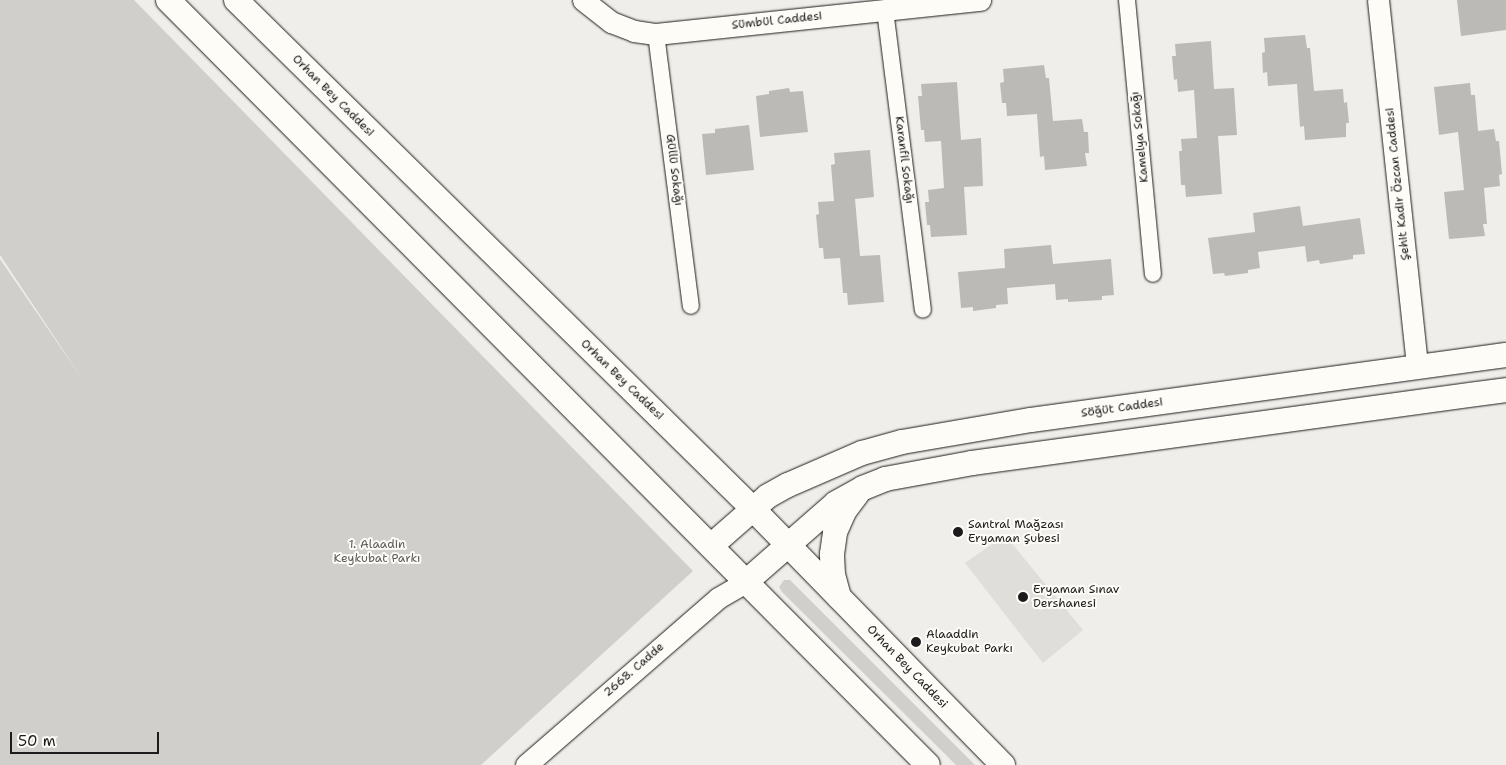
<!DOCTYPE html>
<meta charset="utf-8">
<style>
body{margin:0}
#map{position:relative;width:1506px;height:765px;overflow:hidden;background:#f0eeea;font-family:"Shantell Sans",sans-serif}
div>[style]{position:absolute}
[style*='--x']{left:calc(var(--x)*1px);top:calc(var(--y)*1px);width:calc(var(--w)*1px);rotate:calc(var(--a)*1deg)}
.built>*{inset:0;background:#e0deda}
.green>*{inset:0;background:#d0cfcc}
.building>*{inset:0;background:#bbbab6}
.roads{filter:drop-shadow(0 0 1px #1c1c1c) drop-shadow(0 0 1px #1c1c1c)}
.minor>*{height:16px;margin:-8px;padding:0 8px;transform-origin:8px;border-radius:8px;background:#fdfcf7}
.tertiary>*{height:21px;margin:-10.5px;padding:0 10.5px;transform-origin:10.5px;border-radius:10.5px;background:#fdfcf7}
.secondary>*{height:24px;margin:-12px;padding:0 12px;transform-origin:12px;border-radius:12px;background:#fdfcf7}
.dots>*{width:14px;height:14px;translate:-50% -50%;box-sizing:border-box;border:2px solid #fdfcf7;border-radius:50%}
span{translate:-50% -50%;white-space:nowrap;text-align:center;line-height:1.15;-webkit-text-stroke:4px #fdfcf7;paint-order:stroke}
.street-label{font-size:12px;color:#1c1c1c}
.poi-label{font-size:12px;color:#1c1c1c}
.left{translate:0 -50%;text-align:left}
.park-label{font-size:12px;color:#5b5b5a}
.scale{position:absolute;left:10px;top:732px;width:149px;height:22px;box-sizing:border-box;border:2px solid #1c1c1c;border-top:0;padding-left:6px;font-size:15px;line-height:18px;white-space:nowrap;color:#1c1c1c;-webkit-text-stroke:4px #fdfcf7;paint-order:stroke}
</style>
<div id="map">
<div class="built">
<div style="clip-path:polygon(1005px 535px,1083px 630px,1043px 663px,965px 563px)"></div>
</div>
<div class="green">
<div style="clip-path:polygon(0 0,134px 0,693px 571px,481px 765px,0 765px,0 259px,83px 380px,0 255px)"></div>
<div style="clip-path:polygon(784px 580px,790px 580px,975px 765px,956px 765px,782px 592px,779px 587px)"></div>
</div>
<div class="building">
<div style="clip-path:polygon(1457px 0,1506px 0,1506px 30px,1461px 36px)"></div>
<div style="clip-path:polygon(1305px 35px,1307px 48px,1310px 48px,1314px 91px,1343px 89px,1344px 103px,1347px 102px,1349px 123px,1346px 123px,1346px 137px,1305px 140px,1304px 126px,1300px 127px,1297px 84px,1268px 86px,1267px 72px,1263px 73px,1262px 53px,1265px 52px,1264px 38px)"></div>
<div style="clip-path:polygon(1211px 41px,1214px 89px,1234px 88px,1237px 135px,1218px 136px,1222px 194px,1186px 197px,1185px 185px,1181px 185px,1179px 151px,1182px 151px,1181px 139px,1197px 138px,1194px 90px,1178px 92px,1177px 79px,1174px 80px,1172px 56px,1176px 56px,1175px 44px)"></div>
<div style="clip-path:polygon(1044px 65px,1046px 78px,1049px 78px,1053px 121px,1082px 119px,1084px 132px,1088px 132px,1089px 153px,1085px 153px,1087px 166px,1045px 170px,1044px 156px,1040px 157px,1037px 114px,1007px 116px,1006px 103px,1002px 103px,1000px 83px,1004px 82px,1003px 69px)"></div>
<div style="clip-path:polygon(957px 82px,961px 140px,981px 138px,983px 186px,964px 187px,967px 235px,931px 237px,930px 225px,927px 225px,925px 202px,929px 202px,928px 190px,944px 188px,941px 141px,925px 142px,924px 130px,921px 130px,918px 96px,922px 96px,921px 84px)"></div>
<div style="clip-path:polygon(1470px 83px,1471px 95px,1475px 95px,1478px 131px,1494px 129px,1496px 141px,1499px 141px,1502px 174px,1499px 175px,1500px 186px,1484px 188px,1487px 224px,1483px 224px,1485px 236px,1449px 239px,1444px 192px,1464px 190px,1458px 132px,1439px 135px,1434px 87px)"></div>
<div style="clip-path:polygon(789px 88px,790px 92px,803px 91px,808px 132px,760px 137px,756px 96px,769px 94px,769px 91px)"></div>
<div style="clip-path:polygon(749px 125px,754px 170px,706px 175px,702px 134px,715px 133px,715px 129px)"></div>
<div style="clip-path:polygon(870px 150px,874px 197px,855px 199px,860px 256px,880px 255px,884px 302px,848px 305px,847px 293px,843px 293px,840px 258px,824px 259px,823px 248px,819px 248px,816px 215px,819px 214px,818px 202px,834px 201px,831px 165px,835px 164px,834px 153px)"></div>
<div style="clip-path:polygon(1300px 206px,1303px 226px,1360px 218px,1365px 254px,1353px 255px,1353px 259px,1320px 264px,1319px 260px,1307px 262px,1305px 246px,1258px 252px,1260px 268px,1248px 270px,1248px 273px,1225px 276px,1224px 273px,1213px 274px,1208px 238px,1255px 232px,1253px 213px)"></div>
<div style="clip-path:polygon(1051px 245px,1053px 264px,1111px 259px,1114px 295px,1102px 296px,1102px 300px,1068px 302px,1068px 299px,1056px 300px,1055px 284px,1007px 288px,1008px 304px,996px 305px,996px 308px,973px 311px,973px 307px,961px 308px,958px 272px,1005px 268px,1004px 249px)"></div>
</div>
<div class="roads">
<div class="minor">
<div style="--x:1127;--y:0;--w:275;--a:84.6"></div>
<div style="--x:885;--y:10;--w:302;--a:82.8"></div>
<div style="--x:656;--y:34;--w:274;--a:82.7"></div>
</div>
<div class="tertiary">
<div style="--x:583;--y:0;--w:36;--a:38"></div>
<div style="--x:611;--y:22;--w:25;--a:21"></div>
<div style="--x:634;--y:31;--w:22;--a:8"></div>
<div style="--x:656;--y:34;--w:326;--a:-6"></div>
<div style="--x:1378;--y:0;--w:369;--a:83.9"></div>
<div style="--x:526;--y:765;--w:254;--a:-41"></div>
<div style="--x:718;--y:598;--w:34;--a:-30"></div>
</div>
<div class="secondary">
<div style="--x:168;--y:0;--w:1078;--a:45.19"></div>
<div style="--x:236;--y:0;--w:726;--a:44.55"></div>
<div style="--x:753;--y:509;--w:358;--a:45.7"></div>
<div style="--x:712;--y:545;--w:74;--a:-41.2"></div>
<div style="--x:768;--y:496;--w:23;--a:-29"></div>
<div style="--x:788;--y:485;--w:81;--a:-23.4"></div>
<div style="--x:862;--y:453;--w:41;--a:-15.4"></div>
<div style="--x:902;--y:442;--w:131;--a:-9.7"></div>
<div style="--x:1031;--y:420;--w:479;--a:-7.8"></div>
<div style="--x:747;--y:581;--w:118;--a:-41.2"></div>
<div style="--x:836;--y:503;--w:31;--a:-29"></div>
<div style="--x:863;--y:488;--w:24;--a:-22"></div>
<div style="--x:885;--y:479;--w:88;--a:-10.4"></div>
<div style="--x:972;--y:463;--w:539;--a:-7.78"></div>
<div style="--x:839;--y:597;--w:23;--a:-105"></div>
<div style="--x:833;--y:575;--w:21;--a:-93"></div>
<div style="--x:832;--y:554;--w:22;--a:-82"></div>
<div style="--x:835;--y:532;--w:24;--a:-66"></div>
<div style="--x:845;--y:510;--w:20;--a:-53"></div>
</div>
</div>
<div class="dots">
<div style="left:958px;top:532px;background:#1c1c1c"></div>
<div style="left:1023px;top:597px;background:#1c1c1c"></div>
<div style="left:916px;top:642px;background:#1c1c1c"></div>
</div>
<div class="street-label">
<span style="left:777px;top:21px;rotate:-6deg">Sümbül Caddesi</span>
<span style="left:333px;top:96px;rotate:45deg">Orhan Bey Caddesi</span>
<span style="left:1140px;top:137px;rotate:-96deg">Kamelya Sokağı</span>
<span style="left:904px;top:160px;rotate:83deg">Karanfil Sokağı</span>
<span style="left:674px;top:170px;rotate:83deg">Güllü Sokağı</span>
<span style="left:1398px;top:184px;rotate:-96deg">Şehit Kadir Özcan Caddesi</span>
<span style="left:622px;top:380px;rotate:44deg">Orhan Bey Caddesi</span>
<span style="left:1122px;top:408px;rotate:-8deg">Söğüt Caddesi</span>
<span style="left:907px;top:667px;rotate:46deg">Orhan Bey Caddesi</span>
<span style="left:634px;top:670px;rotate:-41deg">2668. Cadde</span>
</div>
<div class="poi-label">
<span class="left" style="left:968px;top:532px">Santral Mağzası<br>Eryaman Şubesi</span>
<span class="left" style="left:1033px;top:597px">Eryaman Sınav<br>Dershanesi</span>
<span class="left" style="left:926px;top:642px">Alaaddin<br>Keykubat Parkı</span>
</div>
<div class="park-label">
<span style="left:377px;top:552px">1. Alaadin<br>Keykubat Parkı</span>
</div>
<div class="scale">50 m</div>
</div>
